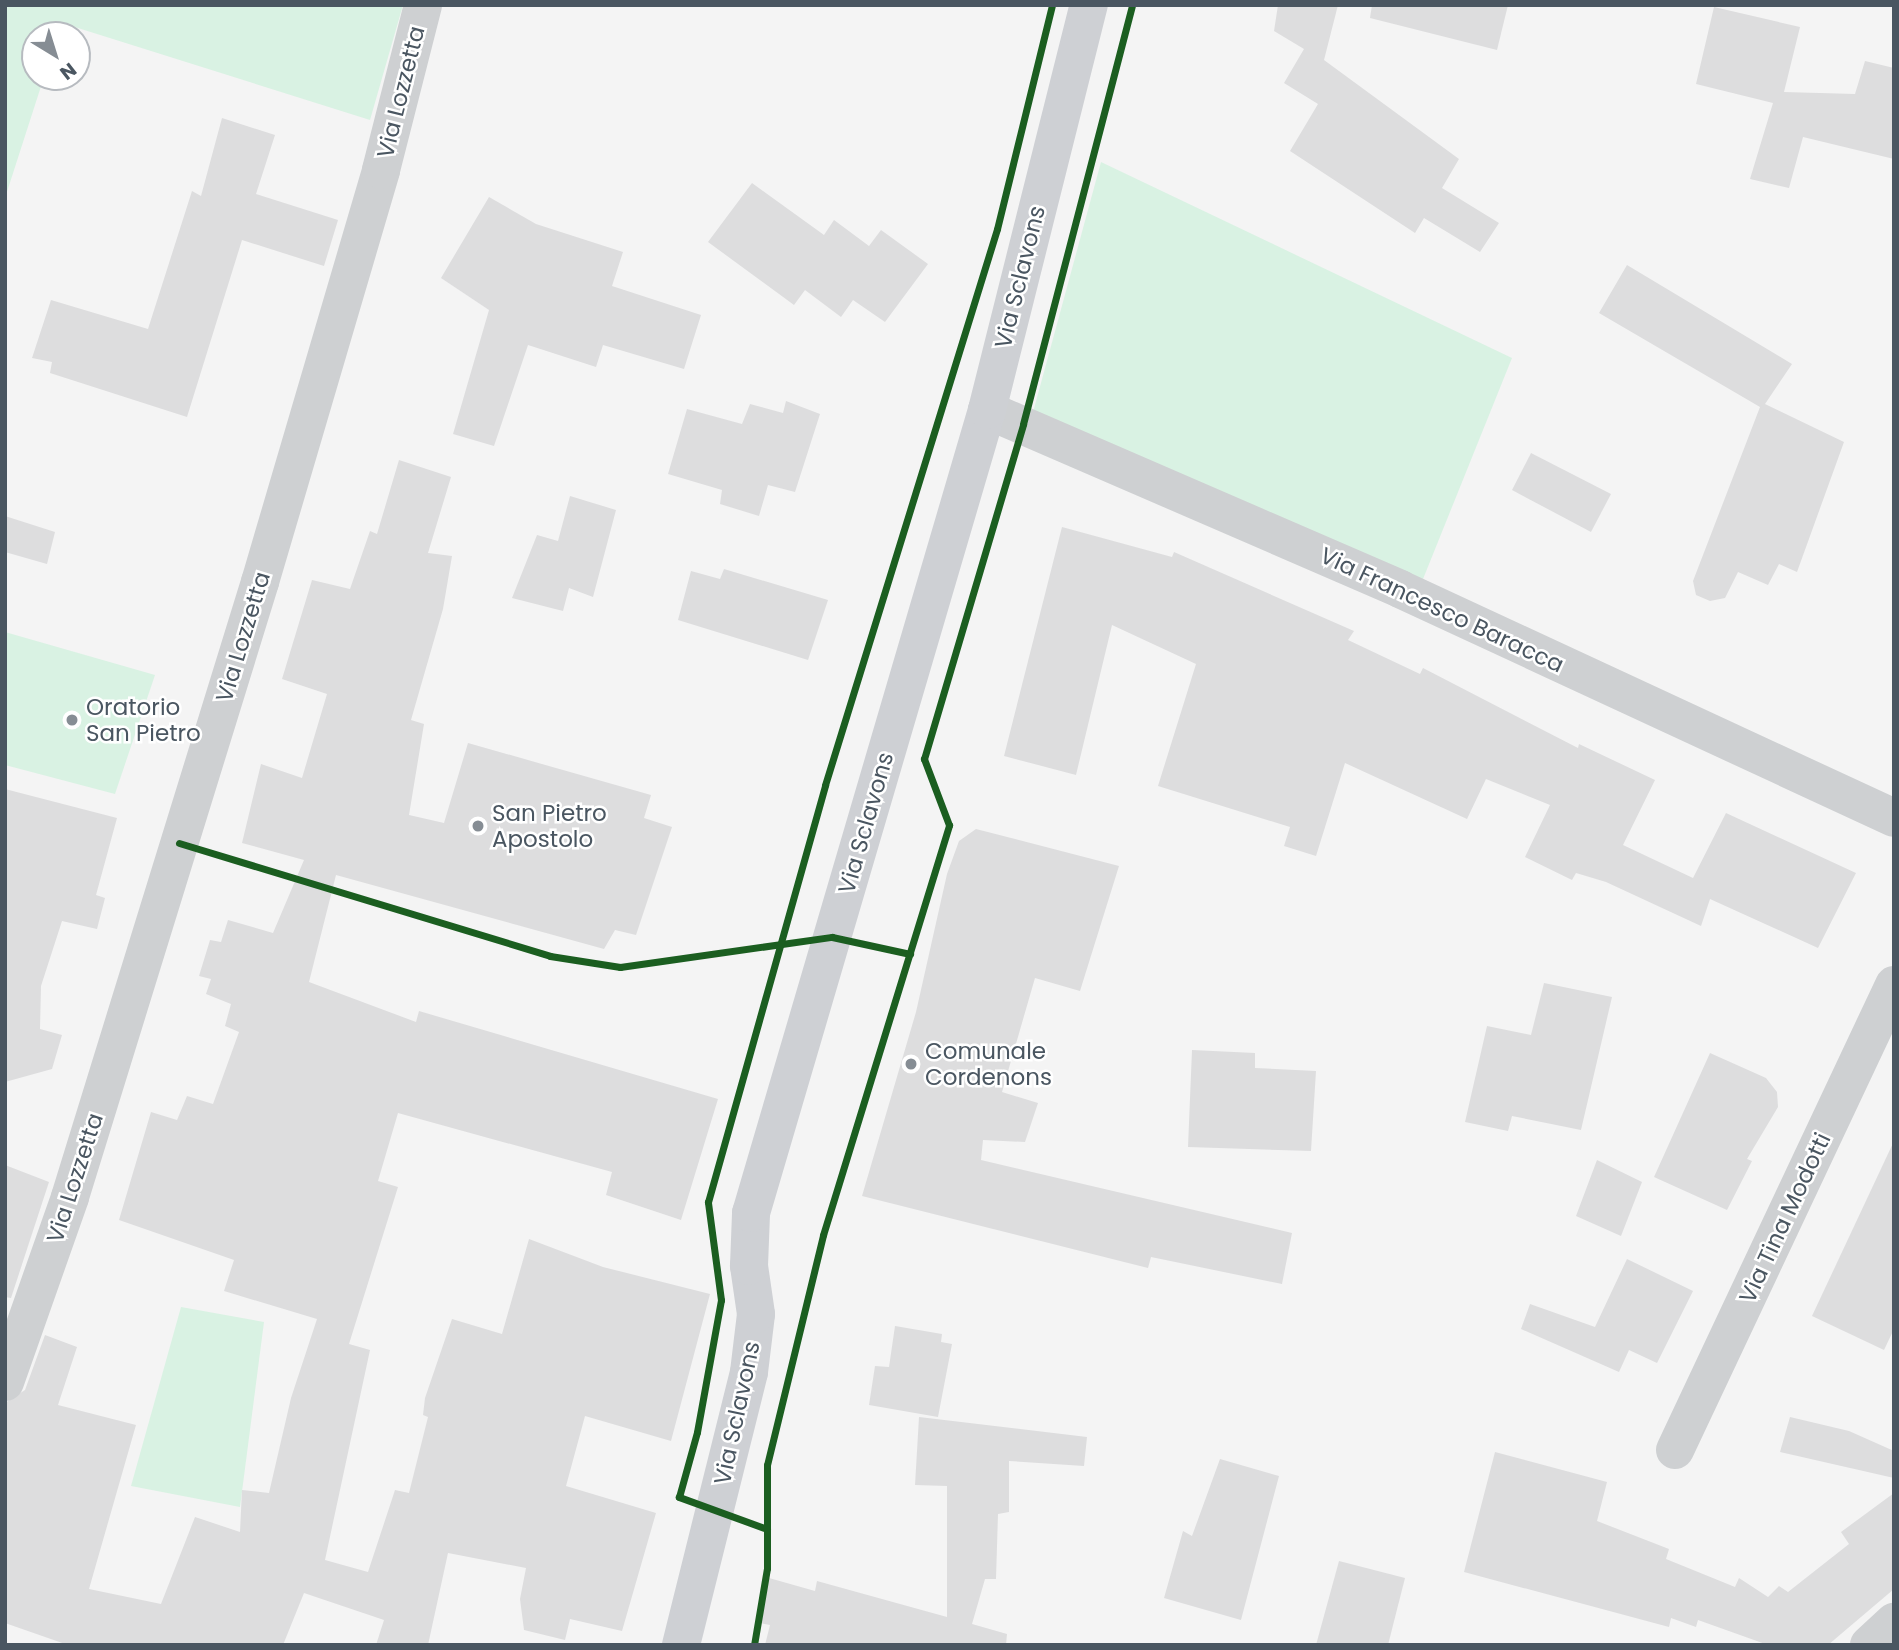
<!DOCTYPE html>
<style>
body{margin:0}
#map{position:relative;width:1899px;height:1650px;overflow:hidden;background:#f4f4f4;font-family:Poppins,sans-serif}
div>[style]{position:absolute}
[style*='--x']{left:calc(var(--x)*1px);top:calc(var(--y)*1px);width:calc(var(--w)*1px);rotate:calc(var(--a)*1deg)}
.green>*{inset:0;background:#d9f2e3}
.building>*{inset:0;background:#ddddde}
.street>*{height:38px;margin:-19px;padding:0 19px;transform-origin:19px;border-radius:19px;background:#ced0d2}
.secondary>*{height:38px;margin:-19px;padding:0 19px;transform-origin:19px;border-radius:19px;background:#ced0d4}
.cycleway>*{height:7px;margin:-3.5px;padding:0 3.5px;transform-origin:3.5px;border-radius:3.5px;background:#1b5e20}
.dots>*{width:19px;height:19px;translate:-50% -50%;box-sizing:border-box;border:4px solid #fff;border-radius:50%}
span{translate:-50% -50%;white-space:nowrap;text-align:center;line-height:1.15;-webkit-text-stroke:5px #fff;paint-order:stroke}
.street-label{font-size:23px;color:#4a5661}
.poi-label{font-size:23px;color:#4a5661}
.left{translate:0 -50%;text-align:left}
.frame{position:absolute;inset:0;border:7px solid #4a5661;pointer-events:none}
.north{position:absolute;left:21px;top:21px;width:70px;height:70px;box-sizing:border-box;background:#fff;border:2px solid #b7bbc0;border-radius:50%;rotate:142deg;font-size:19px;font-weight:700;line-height:28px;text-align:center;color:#4a5661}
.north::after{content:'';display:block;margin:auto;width:24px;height:32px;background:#868d94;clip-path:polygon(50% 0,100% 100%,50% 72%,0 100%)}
</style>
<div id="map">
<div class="green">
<div style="clip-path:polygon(5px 5px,403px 5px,370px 120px,62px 23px,58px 35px,35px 35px,35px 77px,44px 77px,5px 198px)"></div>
<div style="clip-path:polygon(1101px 162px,1512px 358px,1421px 584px,1032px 416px)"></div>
<div style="clip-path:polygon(5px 632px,155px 675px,115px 794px,5px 765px)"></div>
<div style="clip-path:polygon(181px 1307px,264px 1322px,240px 1507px,131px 1486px)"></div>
</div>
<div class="building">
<div style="clip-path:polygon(1278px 5px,1338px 5px,1324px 60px,1459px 159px,1442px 188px,1499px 223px,1480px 252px,1424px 218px,1415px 233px,1290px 151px,1318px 104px,1284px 83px,1304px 49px,1274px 31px)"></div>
<div style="clip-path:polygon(1372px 5px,1508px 5px,1497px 50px,1370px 18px)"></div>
<div style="clip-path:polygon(1714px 7px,1800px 27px,1784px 92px,1855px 94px,1865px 61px,1894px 68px,1894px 159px,1803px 137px,1789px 188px,1750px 179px,1773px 103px,1696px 84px)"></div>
<div style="clip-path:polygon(222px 118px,275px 135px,256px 194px,338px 220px,324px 266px,242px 240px,187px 417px,50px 373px,52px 362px,32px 358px,51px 300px,148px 329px,192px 191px,201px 196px)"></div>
<div style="clip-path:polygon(752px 183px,824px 235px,834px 220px,869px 246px,881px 230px,928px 264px,885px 322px,853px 300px,841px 317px,805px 290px,794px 305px,708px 242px)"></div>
<div style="clip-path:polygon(489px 197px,536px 224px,623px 252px,612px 286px,701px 315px,684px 369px,603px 345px,596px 367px,528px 345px,494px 446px,453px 434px,489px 310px,441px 278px)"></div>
<div style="clip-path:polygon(1627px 265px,1792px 364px,1765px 404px,1844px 442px,1797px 572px,1779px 564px,1768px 585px,1738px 572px,1725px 598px,1710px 601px,1696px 595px,1693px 581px,1760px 407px,1599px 313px)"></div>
<div style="clip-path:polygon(786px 401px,820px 414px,795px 492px,768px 485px,759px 516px,720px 504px,722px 490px,668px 474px,687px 409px,742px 424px,750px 404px,783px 413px)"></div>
<div style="clip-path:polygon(1531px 453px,1611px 494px,1591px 532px,1512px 490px)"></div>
<div style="clip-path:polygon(399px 460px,451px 477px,428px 553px,452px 556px,443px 609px,411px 720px,424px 724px,409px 815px,444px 823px,468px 743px,651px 795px,644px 818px,672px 827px,636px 935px,615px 930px,604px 949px,336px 875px,309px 982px,416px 1022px,419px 1011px,718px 1099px,681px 1220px,606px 1195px,612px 1172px,398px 1113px,378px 1181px,398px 1187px,349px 1344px,370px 1350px,325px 1560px,368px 1572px,395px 1490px,409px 1493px,428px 1417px,423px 1415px,425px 1398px,452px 1319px,502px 1334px,529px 1239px,603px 1267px,710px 1294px,671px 1441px,585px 1416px,566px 1486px,656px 1513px,622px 1631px,570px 1619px,565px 1640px,524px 1630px,520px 1599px,526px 1568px,448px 1553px,428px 1645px,376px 1645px,384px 1620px,304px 1593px,283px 1645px,68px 1645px,5px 1623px,5px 1403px,25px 1390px,45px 1335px,77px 1347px,58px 1405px,136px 1425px,89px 1589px,161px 1604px,195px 1517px,240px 1532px,242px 1490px,269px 1493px,291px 1398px,317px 1319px,224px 1291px,234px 1260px,119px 1220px,151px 1112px,177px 1120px,187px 1096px,213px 1104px,239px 1032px,225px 1026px,231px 1004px,206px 994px,211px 979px,199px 976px,210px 940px,221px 942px,228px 920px,273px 933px,304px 860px,242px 843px,261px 764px,302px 778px,327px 694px,282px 679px,312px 580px,350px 589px,370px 531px,377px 534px)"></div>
<div style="clip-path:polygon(570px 496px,616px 510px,593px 597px,569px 588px,563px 611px,512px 598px,537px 535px,558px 541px)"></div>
<div style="clip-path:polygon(5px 516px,55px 532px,47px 564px,5px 552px)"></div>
<div style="clip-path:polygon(1062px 527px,1172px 557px,1174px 552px,1354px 631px,1348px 640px,1420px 674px,1423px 668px,1578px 748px,1579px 744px,1655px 780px,1623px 845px,1693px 878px,1726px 813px,1856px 873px,1818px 948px,1710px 899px,1701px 926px,1606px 882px,1576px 873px,1572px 880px,1525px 857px,1550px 805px,1486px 779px,1467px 819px,1345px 763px,1316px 856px,1284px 846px,1290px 827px,1158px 786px,1196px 664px,1112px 625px,1076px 775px,1004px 756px)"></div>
<div style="clip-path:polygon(724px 569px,828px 600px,808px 660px,678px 620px,691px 571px,720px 579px)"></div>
<div style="clip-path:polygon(5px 789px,117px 818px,96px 895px,105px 898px,97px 929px,62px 921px,41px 986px,40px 1029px,62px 1035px,52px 1069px,5px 1082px)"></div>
<div style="clip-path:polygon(976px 829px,1119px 866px,1080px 991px,1035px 978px,1002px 1092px,1038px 1103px,1025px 1142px,983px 1140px,981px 1160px,1292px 1233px,1282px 1284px,1151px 1257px,1148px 1268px,862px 1196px,916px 1012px,947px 874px,959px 841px)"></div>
<div style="clip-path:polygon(1544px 983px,1612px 997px,1581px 1130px,1512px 1116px,1508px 1131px,1465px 1122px,1487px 1026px,1531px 1035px)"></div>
<div style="clip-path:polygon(1192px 1050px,1255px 1053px,1255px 1068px,1316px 1071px,1311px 1151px,1188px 1147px)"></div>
<div style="clip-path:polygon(1710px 1053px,1766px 1078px,1777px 1092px,1778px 1107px,1747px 1159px,1752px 1161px,1727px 1210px,1654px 1177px)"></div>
<div style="clip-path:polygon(1894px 1141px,1894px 1329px,1884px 1350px,1812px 1316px)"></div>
<div style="clip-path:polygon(1597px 1160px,1642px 1182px,1621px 1236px,1576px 1216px)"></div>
<div style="clip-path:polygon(5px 1165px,49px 1182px,11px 1298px,5px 1297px)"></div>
<div style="clip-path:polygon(1627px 1259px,1693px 1291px,1657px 1363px,1629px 1350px,1619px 1372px,1521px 1329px,1530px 1304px,1595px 1327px)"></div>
<div style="clip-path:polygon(895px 1326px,942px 1334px,941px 1342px,952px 1344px,938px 1417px,869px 1405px,875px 1366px,889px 1367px)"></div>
<div style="clip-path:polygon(919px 1417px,1087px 1437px,1084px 1466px,1009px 1461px,1009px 1512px,998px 1514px,996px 1579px,985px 1579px,972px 1624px,1007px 1634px,1006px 1645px,765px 1645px,770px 1625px,760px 1623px,769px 1578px,815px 1591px,817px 1581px,947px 1617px,947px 1486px,915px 1485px)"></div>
<div style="clip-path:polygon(1790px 1417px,1849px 1431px,1894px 1451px,1894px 1478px,1780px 1452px)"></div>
<div style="clip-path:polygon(1495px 1452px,1607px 1482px,1597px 1521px,1669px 1549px,1666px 1559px,1735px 1587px,1739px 1578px,1768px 1597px,1779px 1586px,1788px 1592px,1849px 1544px,1841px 1532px,1894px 1493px,1894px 1589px,1828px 1645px,1768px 1645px,1698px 1620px,1696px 1627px,1671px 1618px,1669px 1627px,1464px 1572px)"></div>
<div style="clip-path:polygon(1220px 1459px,1279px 1476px,1241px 1620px,1164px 1598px,1183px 1531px,1192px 1536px)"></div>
<div style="clip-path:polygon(1339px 1561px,1405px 1578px,1388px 1645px,1316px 1645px)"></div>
</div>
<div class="street">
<div style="--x:987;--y:410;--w:450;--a:23.4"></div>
<div style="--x:1400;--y:589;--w:544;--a:24.87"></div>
<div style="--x:5;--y:1382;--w:196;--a:-70.6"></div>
<div style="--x:70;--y:1197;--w:644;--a:-72.83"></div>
<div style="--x:260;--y:582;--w:429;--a:-73.6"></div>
<div style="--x:381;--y:170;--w:170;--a:-75.7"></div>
<div style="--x:1675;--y:1450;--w:514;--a:-64.78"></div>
<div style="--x:1869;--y:1645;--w:34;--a:-43"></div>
</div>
<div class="secondary">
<div style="--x:681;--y:1645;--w:281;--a:-76"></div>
<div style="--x:749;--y:1372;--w:58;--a:-83.1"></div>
<div style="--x:756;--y:1314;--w:49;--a:-98.3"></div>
<div style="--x:749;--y:1266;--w:53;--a:-87.8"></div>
<div style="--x:751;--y:1213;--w:837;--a:-73.62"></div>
<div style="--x:987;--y:410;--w:418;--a:-75.9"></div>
</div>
<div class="cycleway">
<div style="--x:179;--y:843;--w:388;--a:16.9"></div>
<div style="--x:550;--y:956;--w:71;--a:8.9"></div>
<div style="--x:620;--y:967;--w:214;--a:-8.1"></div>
<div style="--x:832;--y:937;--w:80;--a:12.3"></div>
<div style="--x:767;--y:1529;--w:94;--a:-160"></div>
<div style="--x:679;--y:1497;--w:67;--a:-74.5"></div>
<div style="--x:697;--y:1432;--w:134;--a:-79.7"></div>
<div style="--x:721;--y:1300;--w:99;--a:-97.6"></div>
<div style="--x:708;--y:1202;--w:433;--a:-74.3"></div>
<div style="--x:825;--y:785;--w:582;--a:-72.81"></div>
<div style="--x:997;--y:229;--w:231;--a:-76.2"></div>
<div style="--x:754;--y:1645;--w:78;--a:-80.4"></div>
<div style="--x:767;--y:1568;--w:103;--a:-90"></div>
<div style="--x:767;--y:1465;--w:237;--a:-76.3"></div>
<div style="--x:823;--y:1235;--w:429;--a:-72.9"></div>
<div style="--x:949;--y:825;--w:71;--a:-110.7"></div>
<div style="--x:924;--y:759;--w:349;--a:-73.5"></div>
<div style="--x:1023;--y:424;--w:433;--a:-75.4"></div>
</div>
<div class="dots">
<div style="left:72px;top:720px;background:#868d94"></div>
<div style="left:478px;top:826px;background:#868d94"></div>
<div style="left:911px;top:1064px;background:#868d94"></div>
</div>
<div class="street-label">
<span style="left:401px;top:92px;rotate:-76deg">Via Lozzetta</span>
<span style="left:1020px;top:277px;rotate:-76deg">Via Sclavons</span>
<span style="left:1442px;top:610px;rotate:25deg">Via Francesco Baracca</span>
<span style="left:243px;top:637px;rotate:-73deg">Via Lozzetta</span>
<span style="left:866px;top:823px;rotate:-74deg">Via Sclavons</span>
<span style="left:75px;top:1178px;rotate:-72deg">Via Lozzetta</span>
<span style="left:1785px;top:1218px;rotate:-65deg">Via Tina Modotti</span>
<span style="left:737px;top:1413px;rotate:-78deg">Via Sclavons</span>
</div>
<div class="poi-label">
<span class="left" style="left:86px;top:720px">Oratorio<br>San Pietro</span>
<span class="left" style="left:492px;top:826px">San Pietro<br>Apostolo</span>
<span class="left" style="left:925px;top:1064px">Comunale<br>Cordenons</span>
</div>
<div class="frame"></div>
<div class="north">N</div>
</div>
